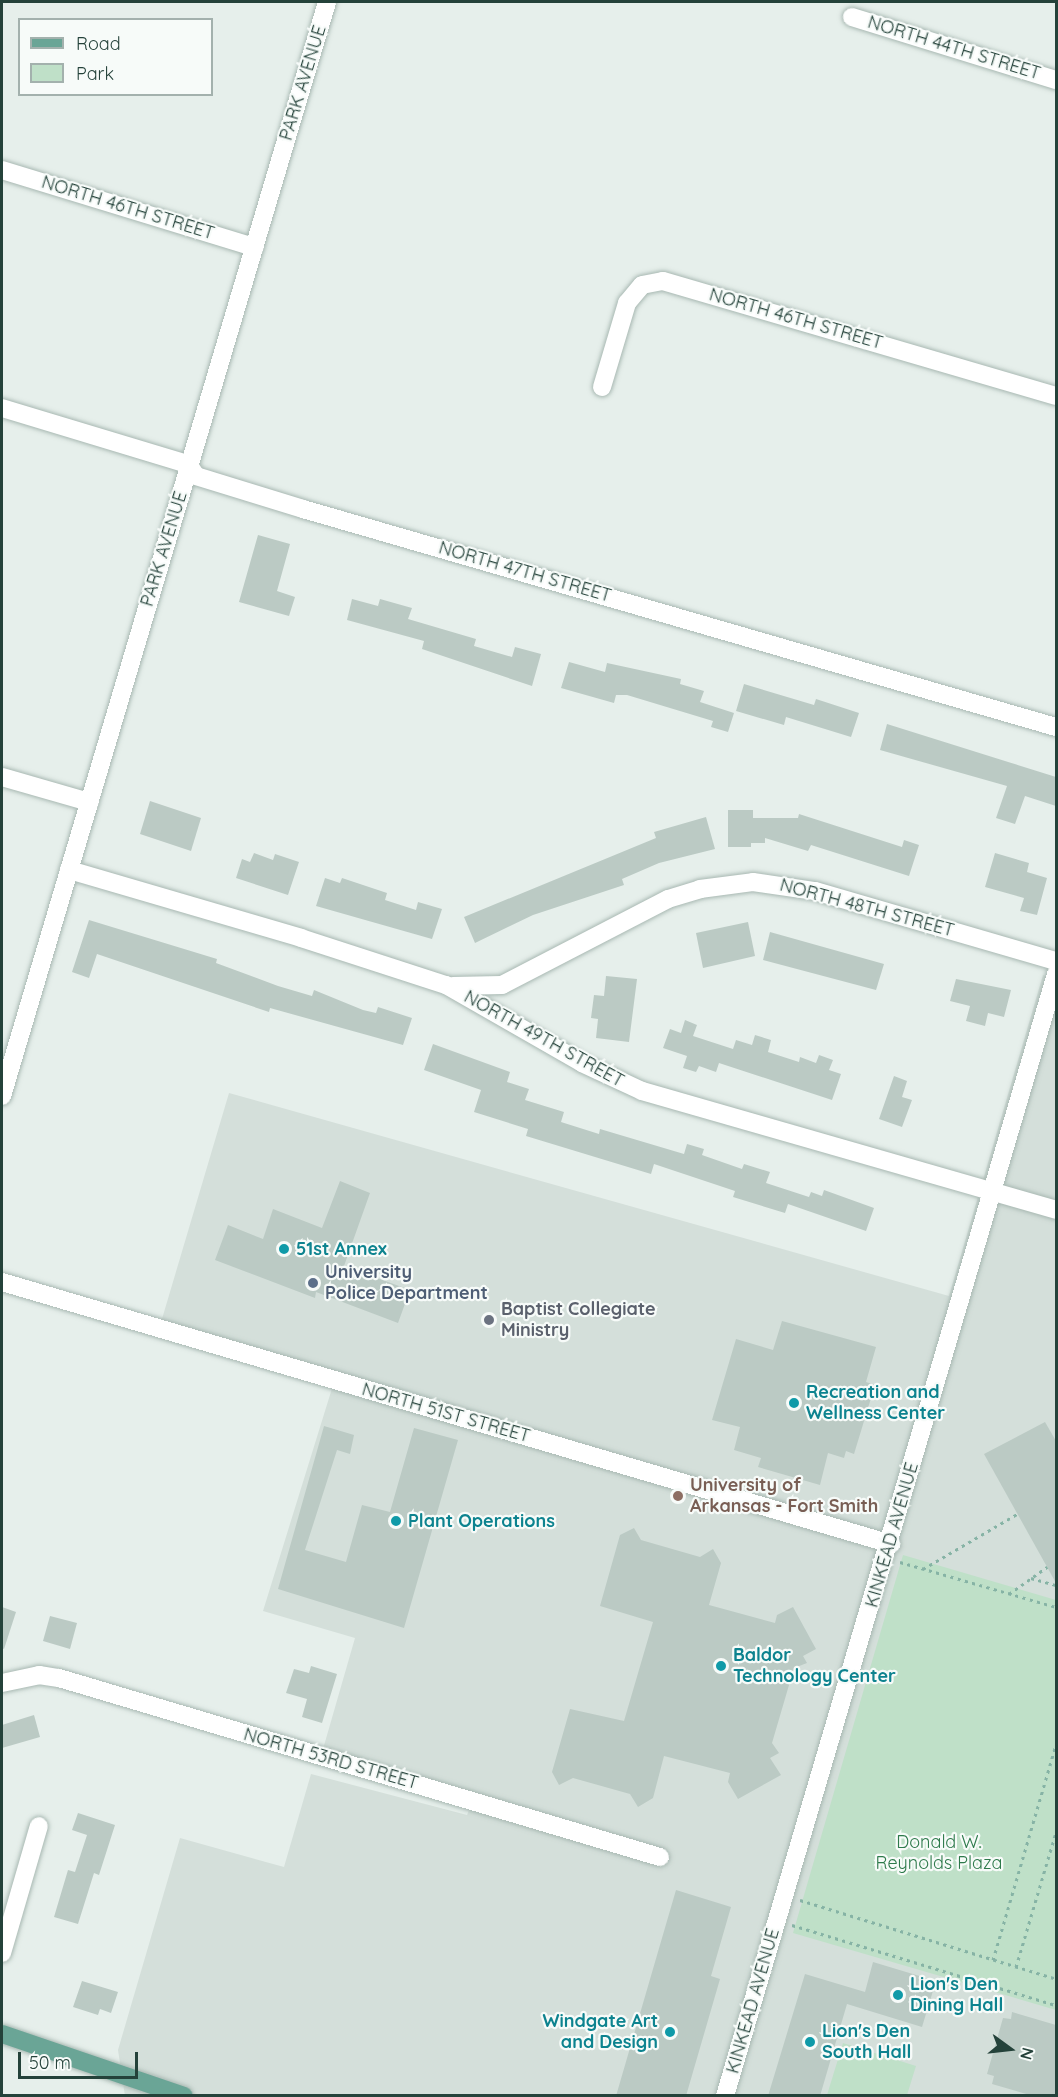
<!DOCTYPE html>
<style>
body{margin:0}
#map{position:relative;width:1058px;height:2097px;overflow:hidden;background:#e6efeb;font-family:Quicksand,sans-serif}
div>[style]{position:absolute}
[style*='--x']{left:calc(var(--x)*1px);top:calc(var(--y)*1px);width:calc(var(--w)*1px);rotate:calc(var(--a)*1deg)}
.built>*{inset:0;background:#d4dfda}
.green>*{inset:0;background:#bfe0c8}
.building>*{inset:0;background:#bbcac4}
.path>*{height:3px;margin-top:-1.5px;transform-origin:0;background:repeating-linear-gradient(90deg,#86b3a5 0 3px,transparent 0 7.5px)}
.roads{filter:drop-shadow(0 0 2px #a8b8b2) drop-shadow(0 0 2px #a8b8b2)}
.minor>*{height:18px;margin:-9px;padding:0 9px;transform-origin:9px;border-radius:9px;background:#fff}
.major>*{height:18px;margin:-9px;padding:0 9px;transform-origin:9px;border-radius:9px;background:#6aa596}
.dots>*{width:16px;height:16px;translate:-50% -50%;box-sizing:border-box;border:3px solid #f7fbf9;border-radius:50%}
span{translate:-50% -50%;white-space:nowrap;text-align:center;line-height:1.15;-webkit-text-stroke:4.5px #f7fbf9;paint-order:stroke}
.street-label{font-size:18px;color:#24423a}
.culture-label{font-size:18px;color:#0d838f;font-weight:700}
.left{translate:0 -50%;text-align:left}
.right{translate:-100% -50%;text-align:right}
.service-label{font-size:18px;color:#4e5e75;font-weight:700}
.worship-label{font-size:18px;color:#5b616d;font-weight:700}
.education-label{font-size:18px;color:#785e54;font-weight:700}
.park-label{font-size:18px;color:#2d7a4b}
.frame{position:absolute;inset:0;border:3px solid #24423a;pointer-events:none}
.legend{position:absolute;left:18px;top:18px;width:195px;height:78px;box-sizing:border-box;background:#f7fbf9;border:2px solid #a3b1ad;margin:0;padding:8px 10px;list-style:none;font-size:18px;color:#24423a}
.legend li{display:flex;align-items:center;gap:12px;height:30px}
.legend b{width:30px;border:2px solid #a3b1ad}
.north{position:absolute;left:980px;top:2019px;width:60px;height:60px;-webkit-text-stroke:4px #f7fbf9;paint-order:stroke;rotate:105deg;font-size:16px;font-weight:700;line-height:24px;text-align:center;color:#24423a}
.north::after{content:'';display:block;margin:auto;width:21px;height:27px;background:#24423a;clip-path:polygon(50% 0,100% 100%,50% 72%,0 100%)}
.scale{position:absolute;left:18px;top:2052px;width:120px;height:27px;box-sizing:border-box;border:3px solid #24423a;border-top:0;padding-left:8px;font-size:18px;line-height:21px;white-space:nowrap;color:#24423a;-webkit-text-stroke:4px #f7fbf9;paint-order:stroke}
</style>
<div id="map">
<div class="built">
<div style="clip-path:polygon(1043px 975px,1056px 980px,1056px 2095px,125px 2096px,118px 2050px,180px 1838px,284px 1867px,311px 1774px,467px 1815px,473px 1801px,321px 1756px,355px 1638px,263px 1611px,334px 1382px,159px 1329px,229px 1093px,949px 1296px)"></div>
</div>
<div class="green">
<div style="clip-path:polygon(903px 1555px,1056px 1600px,1056px 2010px,793px 1933px)"></div>
<div style="clip-path:polygon(843px 2043px,916px 2066px,907px 2095px,827px 2095px)"></div>
</div>
<div class="building">
<div style="clip-path:polygon(258px 535px,290px 544px,277px 591px,295px 597px,289px 616px,239px 602px)"></div>
<div style="clip-path:polygon(352px 599px,378px 606px,380px 599px,412px 608px,408px 619px,476px 639px,474px 646px,512px 657px,515px 647px,541px 654px,532px 686px,422px 649px,424px 641px,347px 620px)"></div>
<div style="clip-path:polygon(569px 662px,605px 672px,607px 663px,681px 679px,680px 684px,704px 691px,700px 702px,734px 713px,728px 732px,711px 727px,713px 721px,627px 695px,616px 695px,614px 703px,561px 688px)"></div>
<div style="clip-path:polygon(744px 684px,814px 705px,816px 699px,859px 713px,851px 737px,786px 717px,784px 725px,736px 711px)"></div>
<div style="clip-path:polygon(887px 724px,1056px 777px,1056px 806px,1025px 796px,1015px 824px,996px 818px,1007px 786px,880px 750px)"></div>
<div style="clip-path:polygon(150px 801px,201px 818px,191px 851px,140px 834px)"></div>
<div style="clip-path:polygon(728px 810px,753px 810px,753px 818px,798px 818px,799px 814px,902px 847px,904px 840px,919px 845px,909px 876px,811px 845px,808px 851px,765px 838px,765px 843px,751px 843px,751px 847px,728px 847px)"></div>
<div style="clip-path:polygon(706px 817px,715px 849px,659px 863px,622px 879px,624px 885px,533px 915px,475px 943px,464px 917px,656px 838px,654px 832px)"></div>
<div style="clip-path:polygon(254px 853px,273px 860px,275px 854px,299px 862px,288px 895px,236px 878px,242px 859px,250px 862px)"></div>
<div style="clip-path:polygon(995px 853px,1029px 863px,1027px 872px,1047px 878px,1037px 915px,1020px 911px,1024px 898px,985px 887px)"></div>
<div style="clip-path:polygon(325px 878px,340px 883px,342px 878px,387px 893px,385px 900px,416px 910px,418px 902px,442px 909px,432px 939px,316px 906px)"></div>
<div style="clip-path:polygon(89px 920px,217px 959px,216px 963px,278px 986px,312px 996px,314px 990px,363px 1010px,376px 1013px,378px 1007px,412px 1018px,403px 1045px,270px 1008px,269px 1012px,97px 954px,89px 978px,72px 972px)"></div>
<div style="clip-path:polygon(748px 922px,755px 956px,703px 968px,696px 933px)"></div>
<div style="clip-path:polygon(770px 932px,884px 964px,876px 990px,763px 960px)"></div>
<div style="clip-path:polygon(606px 976px,637px 979px,629px 1042px,596px 1038px,598px 1019px,591px 1018px,594px 995px,604px 996px)"></div>
<div style="clip-path:polygon(956px 979px,1011px 990px,1004px 1017px,988px 1013px,985px 1026px,966px 1021px,970px 1006px,950px 1001px)"></div>
<div style="clip-path:polygon(685px 1020px,697px 1025px,693px 1036px,733px 1049px,736px 1040px,752px 1045px,755px 1035px,771px 1040px,768px 1052px,799px 1062px,800px 1057px,816px 1063px,819px 1055px,833px 1060px,829px 1070px,841px 1074px,832px 1100px,719px 1063px,716px 1072px,699px 1066px,696px 1072px,683px 1068px,687px 1056px,663px 1048px,670px 1029px,681px 1033px)"></div>
<div style="clip-path:polygon(433px 1044px,510px 1072px,507px 1082px,529px 1089px,525px 1100px,564px 1112px,561px 1122px,599px 1134px,600px 1129px,684px 1154px,687px 1144px,704px 1149px,702px 1155px,742px 1169px,744px 1164px,770px 1172px,766px 1183px,809px 1197px,811px 1192px,822px 1196px,824px 1190px,874px 1208px,866px 1231px,788px 1204px,785px 1213px,733px 1197px,735px 1191px,654px 1164px,651px 1174px,526px 1136px,528px 1129px,474px 1112px,481px 1090px,424px 1070px)"></div>
<div style="clip-path:polygon(894px 1076px,907px 1081px,902px 1097px,912px 1100px,902px 1127px,879px 1119px)"></div>
<div style="clip-path:polygon(340px 1181px,370px 1193px,344px 1266px,410px 1290px,398px 1323px,316px 1292px,315px 1298px,215px 1260px,228px 1225px,263px 1239px,273px 1209px,322px 1228px)"></div>
<div style="clip-path:polygon(782px 1321px,876px 1347px,866px 1382px,875px 1385px,854px 1454px,846px 1451px,844px 1458px,828px 1453px,820px 1485px,758px 1467px,761px 1458px,734px 1450px,740px 1427px,712px 1420px,736px 1339px,773px 1350px)"></div>
<div style="clip-path:polygon(1045px 1422px,1056px 1441px,1056px 1583px,984px 1454px)"></div>
<div style="clip-path:polygon(324px 1426px,354px 1435px,350px 1454px,337px 1450px,305px 1550px,346px 1562px,362px 1505px,390px 1512px,414px 1428px,458px 1440px,404px 1628px,278px 1589px)"></div>
<div style="clip-path:polygon(634px 1528px,641px 1540px,700px 1557px,713px 1549px,721px 1563px,709px 1605px,775px 1623px,777px 1615px,793px 1607px,816px 1649px,803px 1656px,807px 1663px,794px 1668px,772px 1743px,779px 1753px,770px 1758px,781px 1775px,738px 1799px,728px 1782px,730px 1773px,664px 1756px,653px 1798px,638px 1807px,630px 1794px,573px 1778px,559px 1785px,552px 1772px,570px 1709px,624px 1721px,653px 1622px,600px 1606px,620px 1535px)"></div>
<div style="clip-path:polygon(2px 1607px,16px 1612px,4px 1649px,2px 1648px)"></div>
<div style="clip-path:polygon(50px 1616px,77px 1623px,70px 1649px,43px 1641px)"></div>
<div style="clip-path:polygon(311px 1666px,337px 1674px,322px 1723px,302px 1717px,307px 1699px,286px 1693px,294px 1669px,309px 1673px)"></div>
<div style="clip-path:polygon(34px 1715px,40px 1737px,2px 1748px,2px 1725px)"></div>
<div style="clip-path:polygon(78px 1813px,115px 1825px,99px 1875px,94px 1873px,78px 1924px,54px 1917px,68px 1870px,75px 1872px,87px 1835px,72px 1830px)"></div>
<div style="clip-path:polygon(676px 1890px,731px 1907px,711px 1976px,720px 1979px,686px 2096px,616px 2096px)"></div>
<div style="clip-path:polygon(873px 1962px,936px 1981px,922px 2027px,847px 2004px,820px 2096px,768px 2096px,805px 1974px,865px 1992px)"></div>
<div style="clip-path:polygon(82px 1981px,118px 1992px,111px 2013px,100px 2009px,98px 2015px,73px 2007px)"></div>
<div style="clip-path:polygon(1012px 2012px,1056px 2025px,1056px 2096px,1033px 2096px,992px 2084px,994px 2076px,987px 2074px,1003px 2018px,1011px 2019px)"></div>
</div>
<div class="path">
<div style="--x:900;--y:1562;--w:162;--a:16.1"></div>
<div style="--x:923;--y:1569;--w:109;--a:-30.3"></div>
<div style="--x:1031;--y:1578;--w:26;--a:16"></div>
<div style="--x:1009;--y:1594;--w:47;--a:-35.4"></div>
<div style="--x:800;--y:1900;--w:268;--a:17.1"></div>
<div style="--x:792;--y:1925;--w:276;--a:16.9"></div>
<div style="--x:993;--y:1960;--w:224;--a:-73.7"></div>
<div style="--x:1016;--y:1967;--w:141;--a:-73.5"></div>
</div>
<div class="roads">
<div class="minor">
<div style="--x:852;--y:17;--w:214;--a:17.2"></div>
<div style="--x:2;--y:170;--w:264;--a:17"></div>
<div style="--x:602;--y:387;--w:88;--a:-73.4"></div>
<div style="--x:627;--y:303;--w:23;--a:-50"></div>
<div style="--x:642;--y:285;--w:21;--a:-11"></div>
<div style="--x:663;--y:281;--w:409;--a:16.3"></div>
<div style="--x:2;--y:408;--w:194;--a:16.8"></div>
<div style="--x:188;--y:464;--w:14;--a:56"></div>
<div style="--x:196;--y:476;--w:112;--a:17.1"></div>
<div style="--x:303;--y:509;--w:784;--a:16.15"></div>
<div style="--x:2;--y:777;--w:91;--a:16"></div>
<div style="--x:69;--y:870;--w:242;--a:16.3"></div>
<div style="--x:301;--y:938;--w:152;--a:18"></div>
<div style="--x:446;--y:985;--w:157;--a:29.8"></div>
<div style="--x:582;--y:1063;--w:66;--a:25"></div>
<div style="--x:642;--y:1091;--w:431;--a:16"></div>
<div style="--x:453;--y:986;--w:49;--a:-1.2"></div>
<div style="--x:502;--y:985;--w:187;--a:-27.4"></div>
<div style="--x:668;--y:899;--w:34;--a:-17"></div>
<div style="--x:700;--y:889;--w:53;--a:-7.5"></div>
<div style="--x:753;--y:882;--w:63;--a:8.3"></div>
<div style="--x:815;--y:891;--w:251;--a:16.2"></div>
<div style="--x:2;--y:1096;--w:1141;--a:-73.45"></div>
<div style="--x:2;--y:1282;--w:927;--a:16.42"></div>
<div style="--x:2;--y:1683;--w:38;--a:-12"></div>
<div style="--x:39;--y:1675;--w:20;--a:9"></div>
<div style="--x:59;--y:1678;--w:627;--a:16.59"></div>
<div style="--x:2;--y:1953;--w:132;--a:-73.8"></div>
<div style="--x:725;--y:2096;--w:1170;--a:-73.56"></div>
</div>
<div class="major">
<div style="--x:2;--y:2034;--w:192;--a:18.8"></div>
</div>
</div>
<div class="dots">
<div style="left:284px;top:1249px;background:#0f9aa8"></div>
<div style="left:313px;top:1283px;background:#5c6f8a"></div>
<div style="left:489px;top:1320px;background:#6b7280"></div>
<div style="left:794px;top:1403px;background:#0f9aa8"></div>
<div style="left:678px;top:1496px;background:#8d6e63"></div>
<div style="left:396px;top:1521px;background:#0f9aa8"></div>
<div style="left:721px;top:1666px;background:#0f9aa8"></div>
<div style="left:898px;top:1995px;background:#0f9aa8"></div>
<div style="left:670px;top:2032px;background:#0f9aa8"></div>
<div style="left:810px;top:2042px;background:#0f9aa8"></div>
</div>
<div class="street-label">
<span style="left:954px;top:48px;rotate:17deg">NORTH 44TH STREET</span>
<span style="left:303px;top:83px;rotate:-73deg">PARK AVENUE</span>
<span style="left:128px;top:208px;rotate:17deg">NORTH 46TH STREET</span>
<span style="left:796px;top:319px;rotate:16deg">NORTH 46TH STREET</span>
<span style="left:164px;top:549px;rotate:-73deg">PARK AVENUE</span>
<span style="left:525px;top:572px;rotate:16deg">NORTH 47TH STREET</span>
<span style="left:867px;top:908px;rotate:15deg">NORTH 48TH STREET</span>
<span style="left:544px;top:1039px;rotate:29deg">NORTH 49TH STREET</span>
<span style="left:446px;top:1413px;rotate:16deg">NORTH 51ST STREET</span>
<span style="left:892px;top:1535px;rotate:-74deg">KINKEAD AVENUE</span>
<span style="left:331px;top:1759px;rotate:16deg">NORTH 53RD STREET</span>
<span style="left:753px;top:2001px;rotate:-74deg">KINKEAD AVENUE</span>
</div>
<div class="culture-label">
<span class="left" style="left:296px;top:1249px">51st Annex</span>
<span class="left" style="left:806px;top:1403px">Recreation and<br>Wellness Center</span>
<span class="left" style="left:408px;top:1521px">Plant Operations</span>
<span class="left" style="left:733px;top:1666px">Baldor<br>Technology Center</span>
<span class="left" style="left:910px;top:1995px">Lion's Den<br>Dining Hall</span>
<span class="right" style="left:658px;top:2032px">Windgate Art<br>and Design</span>
<span class="left" style="left:822px;top:2042px">Lion's Den<br>South Hall</span>
</div>
<div class="service-label">
<span class="left" style="left:325px;top:1283px">University<br>Police Department</span>
</div>
<div class="worship-label">
<span class="left" style="left:501px;top:1320px">Baptist Collegiate<br>Ministry</span>
</div>
<div class="education-label">
<span class="left" style="left:690px;top:1496px">University of<br>Arkansas - Fort Smith</span>
</div>
<div class="park-label">
<span style="left:939px;top:1853px">Donald W.<br>Reynolds Plaza</span>
</div>
<div class="frame"></div>
<ul class="legend">
<li><b style="height:8px;background:#6aa596"></b>Road</li>
<li><b style="height:16px;background:#bfe0c8"></b>Park</li>
</ul>
<div class="north">N</div>
<div class="scale">50 m</div>
</div>
